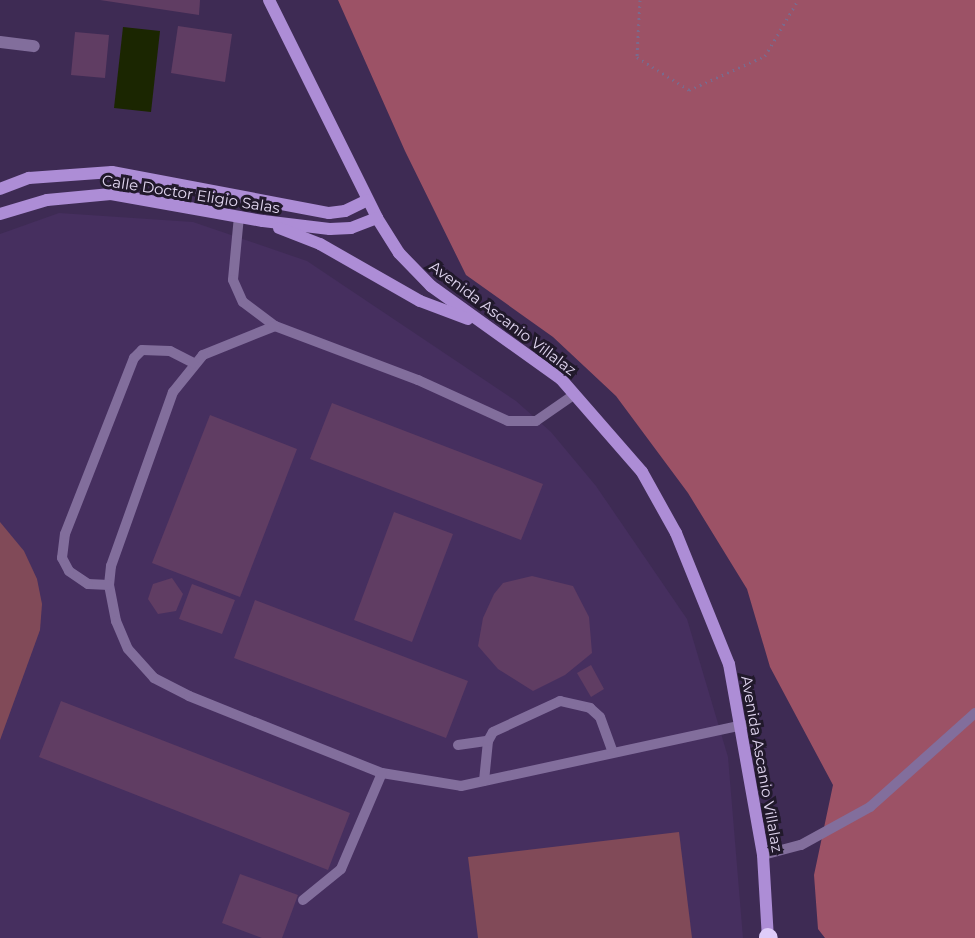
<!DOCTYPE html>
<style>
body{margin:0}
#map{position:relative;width:975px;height:938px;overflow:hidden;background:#3e2b54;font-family:Montserrat,sans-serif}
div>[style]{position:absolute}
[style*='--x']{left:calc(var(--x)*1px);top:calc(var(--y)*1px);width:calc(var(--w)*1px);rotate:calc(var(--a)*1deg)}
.built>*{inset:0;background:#462f5f}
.green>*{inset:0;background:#814a58}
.forest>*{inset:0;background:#9c5266}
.water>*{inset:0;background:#1b2601}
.building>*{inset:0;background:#603d63}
.path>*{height:3px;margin-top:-1.5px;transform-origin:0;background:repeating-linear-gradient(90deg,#7a6a8d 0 1.5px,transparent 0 6px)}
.lane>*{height:10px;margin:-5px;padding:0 5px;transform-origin:5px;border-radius:5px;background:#826e9c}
.street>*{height:12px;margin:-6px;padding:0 6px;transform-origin:6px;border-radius:6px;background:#826e9c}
.secondary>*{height:12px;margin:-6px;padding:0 6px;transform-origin:6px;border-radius:6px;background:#ad8dd6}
.highway>*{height:18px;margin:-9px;padding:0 9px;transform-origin:9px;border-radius:9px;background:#dfccf9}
span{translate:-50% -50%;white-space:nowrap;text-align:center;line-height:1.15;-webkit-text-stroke:6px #21192b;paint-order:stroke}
.street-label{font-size:15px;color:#e2d7f1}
</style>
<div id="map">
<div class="built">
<div style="clip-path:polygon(59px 213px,193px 222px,307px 261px,516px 401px,551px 432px,596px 486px,687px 619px,728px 757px,743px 938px,0 938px,0 234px)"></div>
</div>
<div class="green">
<div style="clip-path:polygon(0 522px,24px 551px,37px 579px,42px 604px,40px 630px,0 740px)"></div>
<div style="clip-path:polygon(679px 832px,692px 938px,478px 938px,468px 857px)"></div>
</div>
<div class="forest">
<div style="clip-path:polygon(338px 0,975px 0,975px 938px,825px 938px,818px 929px,814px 875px,833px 785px,770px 667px,747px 589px,688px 493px,616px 396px,553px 337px,466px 275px,405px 151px)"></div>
</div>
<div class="water">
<div style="clip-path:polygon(123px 27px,160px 31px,151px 112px,114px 108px)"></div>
</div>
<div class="building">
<div style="clip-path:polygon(100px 0,200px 0,199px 15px)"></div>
<div style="clip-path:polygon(178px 26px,232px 34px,225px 82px,171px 73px)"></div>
<div style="clip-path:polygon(75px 32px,109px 35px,105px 78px,71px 75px)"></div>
<div style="clip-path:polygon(332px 403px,543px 484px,521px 540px,310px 459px)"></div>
<div style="clip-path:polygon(210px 415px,297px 449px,240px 597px,152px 563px)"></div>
<div style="clip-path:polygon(394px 512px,453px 534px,412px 642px,354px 620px)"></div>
<div style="clip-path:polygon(532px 576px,573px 586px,589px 617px,592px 653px,565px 675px,533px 691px,498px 669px,478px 646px,483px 618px,494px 594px,503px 583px)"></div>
<div style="clip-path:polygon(172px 578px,183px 594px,176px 611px,158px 614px,148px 599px,153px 584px)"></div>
<div style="clip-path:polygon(192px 584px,235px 600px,222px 634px,179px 619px)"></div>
<div style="clip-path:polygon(255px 600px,468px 681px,446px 738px,234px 658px)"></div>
<div style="clip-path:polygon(591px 665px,604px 689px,591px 697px,577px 673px)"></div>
<div style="clip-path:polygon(61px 701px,350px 813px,328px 870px,39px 757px)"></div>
<div style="clip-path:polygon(240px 874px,298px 895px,282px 938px,262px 938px,222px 923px)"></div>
</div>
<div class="path">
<div style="--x:640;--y:0;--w:57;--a:93"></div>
<div style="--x:637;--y:57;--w:62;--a:32.4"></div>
<div style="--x:689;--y:90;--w:83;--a:-24.1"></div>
<div style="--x:765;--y:56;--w:65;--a:-59.5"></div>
</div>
<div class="lane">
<div style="--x:239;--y:216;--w:64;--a:95.4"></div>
<div style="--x:233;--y:280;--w:24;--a:66"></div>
<div style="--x:243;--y:302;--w:40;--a:37"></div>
<div style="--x:275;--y:326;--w:153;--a:20.7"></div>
<div style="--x:418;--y:380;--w:99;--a:24.5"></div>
<div style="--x:508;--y:421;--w:28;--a:0"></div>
<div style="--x:536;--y:421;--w:47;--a:-34.7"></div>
<div style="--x:275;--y:326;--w:78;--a:158.1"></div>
<div style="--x:203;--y:355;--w:48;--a:129"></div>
<div style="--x:173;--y:392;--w:185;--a:109.6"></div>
<div style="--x:111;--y:566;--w:19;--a:96"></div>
<div style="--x:109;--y:585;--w:37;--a:79"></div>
<div style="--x:116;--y:621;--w:30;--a:67"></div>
<div style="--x:128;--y:649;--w:39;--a:48"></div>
<div style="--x:154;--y:678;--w:39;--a:27"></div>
<div style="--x:189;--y:696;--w:208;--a:21.8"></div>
<div style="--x:382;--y:773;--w:80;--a:9.3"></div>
<div style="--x:461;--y:786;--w:289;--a:-12.2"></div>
<div style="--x:109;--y:585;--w:21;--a:-177"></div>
<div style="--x:88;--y:584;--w:23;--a:-146"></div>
<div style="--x:69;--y:571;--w:15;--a:-118"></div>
<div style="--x:62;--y:558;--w:24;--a:-83"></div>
<div style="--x:65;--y:534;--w:189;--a:-68.6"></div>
<div style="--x:134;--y:358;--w:11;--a:-45"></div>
<div style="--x:142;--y:350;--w:28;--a:2"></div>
<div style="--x:170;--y:351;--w:27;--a:27"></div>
<div style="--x:458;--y:745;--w:30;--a:-8"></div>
<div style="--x:484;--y:781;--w:40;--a:-84.3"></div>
<div style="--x:488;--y:741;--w:10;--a:-61"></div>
<div style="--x:493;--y:732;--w:74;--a:-24.8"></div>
<div style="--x:560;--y:701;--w:31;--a:13"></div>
<div style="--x:590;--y:708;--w:13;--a:42"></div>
<div style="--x:600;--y:717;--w:37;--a:70"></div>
<div style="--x:763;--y:855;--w:39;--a:-15"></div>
<div style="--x:801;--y:845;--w:79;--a:-28.8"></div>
<div style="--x:870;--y:807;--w:141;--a:-41.8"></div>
<div style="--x:303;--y:900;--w:49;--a:-39.2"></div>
<div style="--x:341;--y:869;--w:104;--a:-66.9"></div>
</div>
<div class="street">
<div style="--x:0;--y:42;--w:34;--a:7"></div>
</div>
<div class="secondary">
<div style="--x:269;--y:0;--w:243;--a:63.6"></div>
<div style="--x:377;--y:218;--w:41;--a:57.8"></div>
<div style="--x:399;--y:253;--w:46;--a:45.9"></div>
<div style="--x:431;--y:286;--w:160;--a:35.6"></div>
<div style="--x:561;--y:379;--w:123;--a:48.9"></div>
<div style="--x:642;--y:472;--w:70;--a:60.9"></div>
<div style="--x:676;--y:533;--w:141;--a:68"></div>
<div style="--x:729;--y:664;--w:194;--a:79.9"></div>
<div style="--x:763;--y:855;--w:83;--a:86.6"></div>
<div style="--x:0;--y:189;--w:31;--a:-21"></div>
<div style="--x:29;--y:178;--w:83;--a:-4.1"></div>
<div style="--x:112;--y:172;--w:221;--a:10.7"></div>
<div style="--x:329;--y:213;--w:16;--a:-7"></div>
<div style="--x:345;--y:211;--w:25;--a:-26"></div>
<div style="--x:0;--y:214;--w:49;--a:-16.6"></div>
<div style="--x:47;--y:200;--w:64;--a:-5.4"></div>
<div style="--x:111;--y:194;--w:154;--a:10.1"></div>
<div style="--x:263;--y:221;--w:67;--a:6.8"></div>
<div style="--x:330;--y:229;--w:21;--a:-3"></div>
<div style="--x:351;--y:228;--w:28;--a:-21"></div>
<div style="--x:279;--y:228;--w:44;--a:21.3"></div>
<div style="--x:320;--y:244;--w:115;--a:29.7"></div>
<div style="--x:420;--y:301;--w:51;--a:20.6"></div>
</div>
<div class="highway">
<div style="--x:768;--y:937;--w:1;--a:45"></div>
</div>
<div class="street-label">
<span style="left:191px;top:194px;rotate:9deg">Calle Doctor Eligio Salas</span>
<span style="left:503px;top:318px;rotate:37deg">Avenida Ascanio Villalaz</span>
<span style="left:762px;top:764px;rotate:80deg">Avenida Ascanio Villalaz</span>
</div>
</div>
